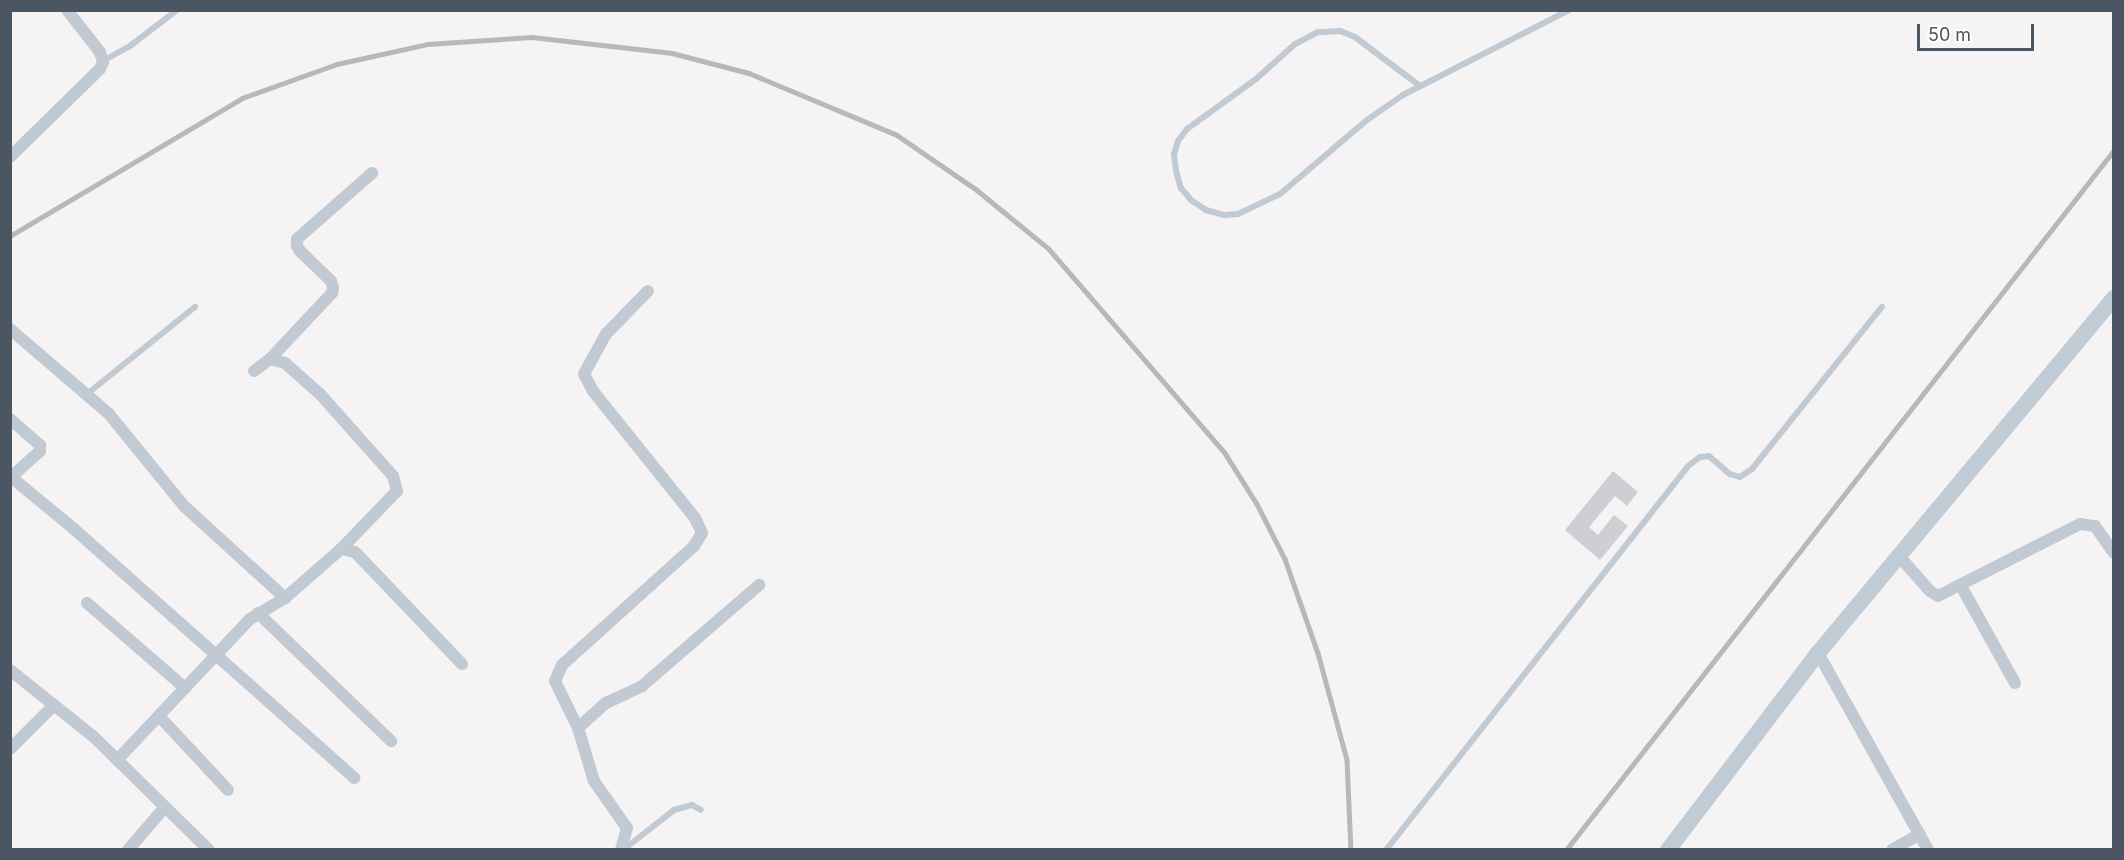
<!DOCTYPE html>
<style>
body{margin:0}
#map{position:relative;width:2124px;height:860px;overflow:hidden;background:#f5f3f3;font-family:Inter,sans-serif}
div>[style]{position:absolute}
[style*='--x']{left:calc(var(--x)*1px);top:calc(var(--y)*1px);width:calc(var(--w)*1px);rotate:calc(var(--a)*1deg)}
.building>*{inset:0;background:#cdcfd5}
.service>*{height:6px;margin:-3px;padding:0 3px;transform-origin:3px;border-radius:3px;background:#c1cad2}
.minor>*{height:12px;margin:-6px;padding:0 6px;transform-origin:6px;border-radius:6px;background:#c1cad2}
.secondary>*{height:16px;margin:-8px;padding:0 8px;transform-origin:8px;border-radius:8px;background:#c1cbd6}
.rail>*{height:4.5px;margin:-2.25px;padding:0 2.25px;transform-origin:2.25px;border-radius:2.25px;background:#b5b8bd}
span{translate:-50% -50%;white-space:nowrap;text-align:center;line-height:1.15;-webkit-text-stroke:4.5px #fff;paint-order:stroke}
.frame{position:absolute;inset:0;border:12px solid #4a5661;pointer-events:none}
.scale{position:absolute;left:1917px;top:24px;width:117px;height:27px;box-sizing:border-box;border:3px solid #4a5661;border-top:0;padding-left:8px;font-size:18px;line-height:21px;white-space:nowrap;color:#4a5661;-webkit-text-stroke:4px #fff;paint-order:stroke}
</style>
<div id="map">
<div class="building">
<div style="clip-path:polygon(1613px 471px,1638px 492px,1627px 506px,1615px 496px,1589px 527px,1598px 535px,1614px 515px,1628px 526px,1600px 560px,1565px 530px)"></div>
</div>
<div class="service">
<div style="--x:103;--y:61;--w:31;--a:-29"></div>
<div style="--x:130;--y:46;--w:59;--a:-37.5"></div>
<div style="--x:1420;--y:86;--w:81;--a:-143"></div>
<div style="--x:1355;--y:37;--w:16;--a:-158"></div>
<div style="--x:1340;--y:31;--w:22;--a:177"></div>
<div style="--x:1318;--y:32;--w:26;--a:152"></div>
<div style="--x:1295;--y:44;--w:52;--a:138.1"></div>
<div style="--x:1256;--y:79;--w:85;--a:144.1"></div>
<div style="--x:1187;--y:129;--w:15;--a:127"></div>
<div style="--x:1178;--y:141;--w:14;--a:107"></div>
<div style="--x:1174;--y:154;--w:17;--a:83"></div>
<div style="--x:1176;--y:171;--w:18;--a:74"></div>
<div style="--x:1181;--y:188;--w:16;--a:50"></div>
<div style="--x:1191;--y:200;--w:18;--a:34"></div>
<div style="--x:1206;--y:210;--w:19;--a:16"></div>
<div style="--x:1224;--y:215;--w:14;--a:-4"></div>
<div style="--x:1238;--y:214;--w:47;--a:-25.5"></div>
<div style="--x:1280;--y:194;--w:114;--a:-40.4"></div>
<div style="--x:1367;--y:120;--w:44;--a:-34.8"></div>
<div style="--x:1403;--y:95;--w:186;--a:-27.1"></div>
<div style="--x:87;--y:394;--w:139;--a:-38.9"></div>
<div style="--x:623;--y:850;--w:65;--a:-38.1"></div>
<div style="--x:674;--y:810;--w:19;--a:-16"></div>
<div style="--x:692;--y:805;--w:10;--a:29"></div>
<div style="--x:1386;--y:850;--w:487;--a:-51.8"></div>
<div style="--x:1687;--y:467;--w:16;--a:-38"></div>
<div style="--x:1700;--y:457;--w:9;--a:-6"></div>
<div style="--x:1709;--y:456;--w:28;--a:41"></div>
<div style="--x:1730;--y:474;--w:10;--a:17"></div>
<div style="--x:1740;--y:477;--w:14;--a:-34"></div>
<div style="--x:1752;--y:469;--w:208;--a:-51.3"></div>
</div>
<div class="minor">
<div style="--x:10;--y:157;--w:126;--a:-44.4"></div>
<div style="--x:100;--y:69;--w:8;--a:-67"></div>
<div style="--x:103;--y:62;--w:10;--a:-107"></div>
<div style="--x:100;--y:52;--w:53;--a:-128.2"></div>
<div style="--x:10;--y:329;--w:130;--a:40.6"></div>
<div style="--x:109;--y:414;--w:119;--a:50.8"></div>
<div style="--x:184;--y:506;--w:137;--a:42.3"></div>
<div style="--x:270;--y:359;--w:91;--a:-46.8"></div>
<div style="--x:332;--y:293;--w:6;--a:-81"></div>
<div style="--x:333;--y:287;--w:6;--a:-108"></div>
<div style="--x:331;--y:281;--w:43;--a:-135.9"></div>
<div style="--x:300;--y:251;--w:6;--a:-121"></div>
<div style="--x:297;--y:246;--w:7;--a:-90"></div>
<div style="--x:297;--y:239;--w:100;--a:-41.3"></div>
<div style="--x:254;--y:371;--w:20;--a:-37"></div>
<div style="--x:270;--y:359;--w:16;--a:15"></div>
<div style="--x:285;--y:363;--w:47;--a:41.5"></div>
<div style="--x:320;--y:394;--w:110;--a:48.3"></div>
<div style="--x:393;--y:476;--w:16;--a:75"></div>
<div style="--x:397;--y:491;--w:81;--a:134"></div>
<div style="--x:10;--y:419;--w:40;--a:41"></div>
<div style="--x:40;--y:445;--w:6;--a:90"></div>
<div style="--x:40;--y:451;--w:40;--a:138"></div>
<div style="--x:11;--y:477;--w:82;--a:39.5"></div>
<div style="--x:74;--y:529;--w:375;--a:41.6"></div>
<div style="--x:1899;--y:556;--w:47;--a:48.5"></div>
<div style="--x:1930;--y:591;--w:9;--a:32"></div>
<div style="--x:1938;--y:596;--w:159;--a:-26.9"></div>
<div style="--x:2080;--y:524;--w:15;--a:8"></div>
<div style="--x:2095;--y:526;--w:33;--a:55"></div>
<div style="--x:1961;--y:586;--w:111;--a:60.9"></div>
<div style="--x:87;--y:603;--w:130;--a:40.9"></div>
<div style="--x:258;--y:613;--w:185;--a:43.9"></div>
<div style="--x:1818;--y:653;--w:226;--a:60.8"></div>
<div style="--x:10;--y:670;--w:107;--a:38.6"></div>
<div style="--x:94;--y:737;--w:161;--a:44.5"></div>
<div style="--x:159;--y:716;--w:101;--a:47"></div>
<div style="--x:578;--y:728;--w:38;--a:-42"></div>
<div style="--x:606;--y:703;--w:40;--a:-25"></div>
<div style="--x:642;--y:686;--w:155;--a:-40.8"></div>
<div style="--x:10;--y:749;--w:62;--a:-45"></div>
<div style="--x:117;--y:760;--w:194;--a:-46.7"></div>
<div style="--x:250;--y:619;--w:41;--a:-31"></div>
<div style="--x:285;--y:598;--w:74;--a:-41.2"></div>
<div style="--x:341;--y:549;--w:14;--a:12"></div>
<div style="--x:355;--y:552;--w:155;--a:46.3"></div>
<div style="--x:128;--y:850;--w:57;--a:-49.3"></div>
<div style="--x:621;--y:850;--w:23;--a:-75"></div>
<div style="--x:627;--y:828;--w:57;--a:-125.1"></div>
<div style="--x:594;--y:781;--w:55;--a:-106.8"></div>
<div style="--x:578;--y:728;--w:52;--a:-116.1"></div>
<div style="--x:555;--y:681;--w:17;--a:-66"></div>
<div style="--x:562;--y:665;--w:178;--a:-42"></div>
<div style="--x:694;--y:546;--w:15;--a:-58"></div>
<div style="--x:702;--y:533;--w:17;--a:-115"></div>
<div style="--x:695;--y:518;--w:163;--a:-128.8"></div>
<div style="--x:593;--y:391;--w:19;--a:-118"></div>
<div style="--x:584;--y:374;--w:46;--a:-61.2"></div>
<div style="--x:606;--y:334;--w:60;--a:-45.7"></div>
<div style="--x:1892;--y:850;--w:32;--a:-30"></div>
</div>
<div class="secondary">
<div style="--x:1668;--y:850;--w:248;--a:-52.7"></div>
<div style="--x:1818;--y:653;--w:462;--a:-50.2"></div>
</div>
<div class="rail">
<div style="--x:10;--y:236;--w:270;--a:-30.7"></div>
<div style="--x:242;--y:98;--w:101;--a:-19.7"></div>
<div style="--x:337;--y:64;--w:93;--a:-12.4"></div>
<div style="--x:428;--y:44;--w:104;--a:-3.9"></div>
<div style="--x:532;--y:37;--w:141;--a:6.5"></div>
<div style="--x:672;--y:53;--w:80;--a:14.6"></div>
<div style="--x:749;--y:73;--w:160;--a:22.7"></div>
<div style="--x:897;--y:135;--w:97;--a:34.5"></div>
<div style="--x:977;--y:190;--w:93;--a:39.3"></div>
<div style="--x:1049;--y:249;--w:269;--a:49.2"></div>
<div style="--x:1225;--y:453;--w:60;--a:57.9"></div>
<div style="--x:1257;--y:504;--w:62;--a:63"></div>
<div style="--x:1285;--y:559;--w:100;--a:70.7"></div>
<div style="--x:1318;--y:653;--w:111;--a:74.8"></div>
<div style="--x:1347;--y:760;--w:90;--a:87.5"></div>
<div style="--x:1566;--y:850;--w:889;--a:-51.94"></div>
</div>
<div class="frame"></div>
<div class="scale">50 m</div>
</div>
